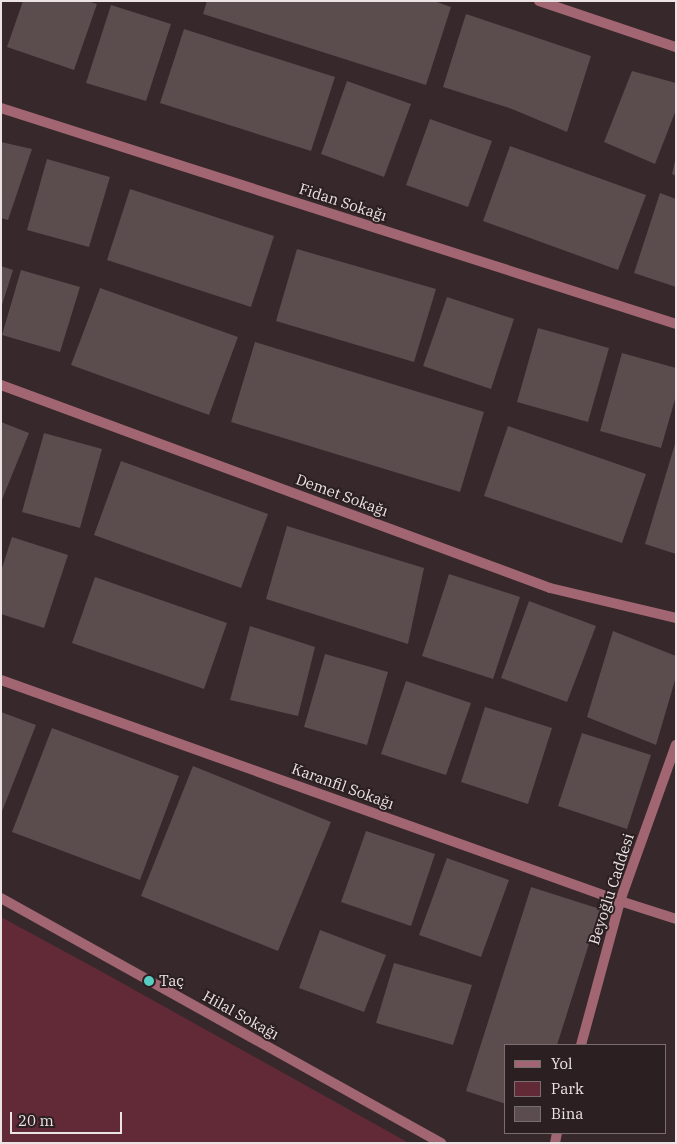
<!DOCTYPE html>
<meta charset="utf-8">
<style>
body{margin:0}
#map{position:relative;width:677px;height:1144px;overflow:hidden;background:#36282b;font-family:"IBM Plex Serif",serif}
div>[style]{position:absolute}
[style*='--x']{left:calc(var(--x)*1px);top:calc(var(--y)*1px);width:calc(var(--w)*1px);rotate:calc(var(--a)*1deg)}
.green>*{inset:0;background:#622937}
.building>*{inset:0;background:#5b4c4e}
.street>*{height:10px;margin:-5px;padding:0 5px;transform-origin:5px;border-radius:5px;background:#a16672}
.dots>*{width:14px;height:14px;translate:-50% -50%;box-sizing:border-box;border:2px solid #2b1f21;border-radius:50%}
span{translate:-50% -50%;white-space:nowrap;text-align:center;line-height:1.15;-webkit-text-stroke:4px #2b1f21;paint-order:stroke}
.street-label{font-size:15px;color:#ece3e4}
.poi-label{font-size:15px;color:#ece3e4}
.left{translate:0 -50%;text-align:left}
.frame{position:absolute;inset:0;border:2px solid #ece3e4;pointer-events:none}
.legend{position:absolute;left:504px;top:1044px;width:162px;height:90px;box-sizing:border-box;background:#2b1f21;border:1px solid #786d6f;margin:0;padding:6px 9px;list-style:none;font-size:15px;color:#ece3e4}
.legend li{display:flex;align-items:center;gap:10px;height:25px}
.legend b{width:25px;border:1px solid #786d6f}
.scale{position:absolute;left:10px;top:1112px;width:112px;height:22px;box-sizing:border-box;border:2px solid #ece3e4;border-top:0;padding-left:6px;font-size:15px;line-height:18px;white-space:nowrap;color:#ece3e4;-webkit-text-stroke:4px #2b1f21;paint-order:stroke}
</style>
<div id="map">
<div class="green">
<div style="clip-path:polygon(1px 917px,97px 969px,409px 1143px,1px 1143px)"></div>
</div>
<div class="building">
<div style="clip-path:polygon(23px 1px,87px 1px,97px 4px,74px 70px,7px 47px)"></div>
<div style="clip-path:polygon(207px 1px,434px 1px,451px 7px,426px 85px,203px 14px)"></div>
<div style="clip-path:polygon(111px 5px,171px 24px,146px 101px,86px 83px)"></div>
<div style="clip-path:polygon(466px 14px,591px 56px,567px 132px,512px 109px,443px 87px)"></div>
<div style="clip-path:polygon(184px 29px,335px 77px,311px 151px,160px 103px)"></div>
<div style="clip-path:polygon(632px 71px,676px 83px,676px 110px,655px 164px,604px 142px)"></div>
<div style="clip-path:polygon(347px 81px,411px 104px,384px 177px,321px 154px)"></div>
<div style="clip-path:polygon(430px 119px,492px 141px,468px 207px,406px 185px)"></div>
<div style="clip-path:polygon(1px 142px,32px 149px,8px 220px,1px 218px)"></div>
<div style="clip-path:polygon(510px 146px,646px 195px,618px 270px,483px 221px)"></div>
<div style="clip-path:polygon(47px 159px,110px 177px,89px 247px,27px 230px)"></div>
<div style="clip-path:polygon(675px 161px,676px 161px,676px 176px,672px 174px)"></div>
<div style="clip-path:polygon(130px 189px,274px 236px,251px 307px,107px 260px)"></div>
<div style="clip-path:polygon(660px 193px,676px 199px,676px 287px,634px 273px)"></div>
<div style="clip-path:polygon(297px 249px,436px 289px,414px 362px,276px 321px)"></div>
<div style="clip-path:polygon(1px 266px,13px 270px,2px 305px,1px 305px)"></div>
<div style="clip-path:polygon(21px 270px,80px 287px,60px 352px,2px 335px)"></div>
<div style="clip-path:polygon(100px 288px,238px 337px,209px 415px,71px 365px)"></div>
<div style="clip-path:polygon(447px 297px,514px 319px,491px 389px,423px 366px)"></div>
<div style="clip-path:polygon(538px 328px,609px 348px,588px 422px,517px 402px)"></div>
<div style="clip-path:polygon(255px 342px,484px 412px,460px 492px,231px 422px)"></div>
<div style="clip-path:polygon(622px 353px,676px 368px,676px 396px,661px 448px,600px 431px)"></div>
<div style="clip-path:polygon(1px 422px,29px 433px,1px 502px)"></div>
<div style="clip-path:polygon(508px 426px,646px 474px,622px 543px,484px 496px)"></div>
<div style="clip-path:polygon(44px 433px,102px 449px,80px 528px,22px 512px)"></div>
<div style="clip-path:polygon(675px 444px,676px 445px,676px 554px,645px 544px)"></div>
<div style="clip-path:polygon(121px 461px,268px 514px,241px 588px,94px 535px)"></div>
<div style="clip-path:polygon(287px 526px,424px 568px,408px 644px,266px 599px)"></div>
<div style="clip-path:polygon(12px 537px,68px 555px,44px 628px,1px 614px,1px 571px)"></div>
<div style="clip-path:polygon(449px 574px,520px 597px,493px 679px,422px 656px)"></div>
<div style="clip-path:polygon(95px 577px,227px 623px,204px 689px,72px 643px)"></div>
<div style="clip-path:polygon(529px 601px,596px 626px,567px 702px,501px 678px)"></div>
<div style="clip-path:polygon(250px 626px,315px 647px,298px 716px,230px 700px)"></div>
<div style="clip-path:polygon(613px 631px,676px 656px,676px 677px,656px 745px,587px 717px)"></div>
<div style="clip-path:polygon(325px 654px,388px 672px,367px 745px,304px 727px)"></div>
<div style="clip-path:polygon(406px 681px,471px 703px,446px 775px,381px 754px)"></div>
<div style="clip-path:polygon(485px 707px,552px 728px,528px 804px,461px 782px)"></div>
<div style="clip-path:polygon(1px 712px,36px 725px,1px 814px)"></div>
<div style="clip-path:polygon(52px 728px,179px 776px,140px 880px,12px 832px)"></div>
<div style="clip-path:polygon(582px 733px,651px 755px,627px 829px,558px 806px)"></div>
<div style="clip-path:polygon(193px 766px,331px 822px,278px 951px,141px 896px)"></div>
<div style="clip-path:polygon(366px 831px,435px 854px,411px 926px,341px 902px)"></div>
<div style="clip-path:polygon(447px 858px,509px 880px,481px 957px,419px 935px)"></div>
<div style="clip-path:polygon(531px 887px,600px 909px,557px 1045px,506px 1045px,506px 1104px,466px 1091px)"></div>
<div style="clip-path:polygon(320px 930px,386px 955px,364px 1012px,299px 988px)"></div>
<div style="clip-path:polygon(394px 963px,472px 985px,453px 1045px,376px 1023px)"></div>
</div>
<div class="street">
<div style="--x:539;--y:1;--w:145;--a:18.6"></div>
<div style="--x:1;--y:108;--w:709;--a:17.74"></div>
<div style="--x:1;--y:385;--w:585;--a:20.29"></div>
<div style="--x:550;--y:588;--w:130;--a:13.4"></div>
<div style="--x:1;--y:680;--w:657;--a:19.65"></div>
<div style="--x:620;--y:901;--w:59;--a:17.8"></div>
<div style="--x:1;--y:898;--w:504;--a:29.11"></div>
<div style="--x:581;--y:1045;--w:149;--a:-74.8"></div>
<div style="--x:620;--y:901;--w:166;--a:-70.3"></div>
<div style="--x:555;--y:1143;--w:10;--a:-79"></div>
</div>
<div class="dots">
<div style="left:149px;top:981px;background:#57cec2"></div>
</div>
<div class="street-label">
<span style="left:343px;top:202px;rotate:18deg">Fidan Sokağı</span>
<span style="left:342px;top:495px;rotate:20deg">Demet Sokağı</span>
<span style="left:343px;top:786px;rotate:20deg">Karanfil Sokağı</span>
<span style="left:611px;top:889px;rotate:-72deg">Beyoğlu Caddesi</span>
<span style="left:241px;top:1015px;rotate:29deg">Hilal Sokağı</span>
</div>
<div class="poi-label">
<span class="left" style="left:159px;top:981px">Taç</span>
</div>
<div class="frame"></div>
<ul class="legend">
<li><b style="height:6px;background:#a16672"></b>Yol</li>
<li><b style="height:14px;background:#622937"></b>Park</li>
<li><b style="height:14px;background:#5b4c4e"></b>Bina</li>
</ul>
<div class="scale">20 m</div>
</div>
